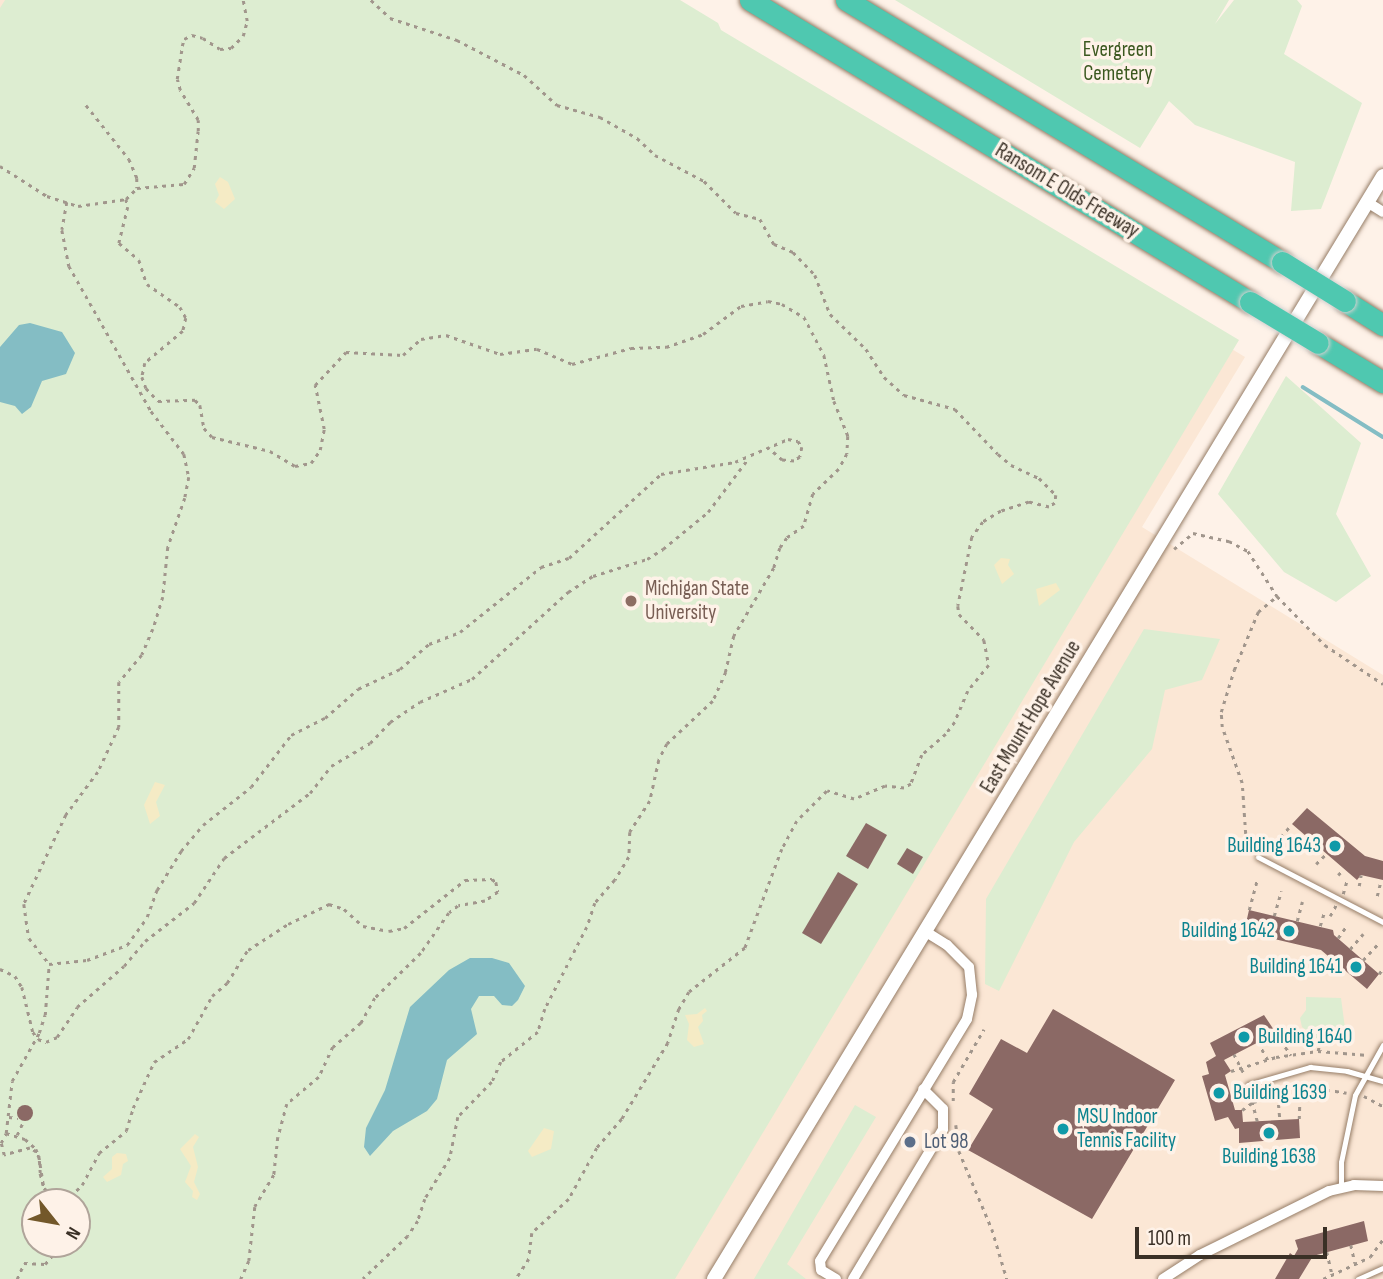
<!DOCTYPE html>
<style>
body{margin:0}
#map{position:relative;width:1383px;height:1279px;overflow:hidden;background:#fef2e8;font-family:"Sofia Sans Condensed",sans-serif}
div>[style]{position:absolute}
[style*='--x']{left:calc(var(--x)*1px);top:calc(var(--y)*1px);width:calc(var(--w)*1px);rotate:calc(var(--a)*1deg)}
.built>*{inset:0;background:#fbe7d5}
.green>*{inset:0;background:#ddedd1}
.sand>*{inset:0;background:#f5ebc5}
.water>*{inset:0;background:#84bdc4}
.stream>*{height:3.5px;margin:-1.75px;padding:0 1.75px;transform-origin:1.75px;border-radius:1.75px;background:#84bdc4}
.building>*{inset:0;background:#8b6965}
.round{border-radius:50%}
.path>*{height:2.5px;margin-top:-1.25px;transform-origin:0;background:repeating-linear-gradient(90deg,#a1968c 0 3.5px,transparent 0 8.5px)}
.roads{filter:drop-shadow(0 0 2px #967d67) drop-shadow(0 0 2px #967d67)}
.service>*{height:5px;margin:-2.5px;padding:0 2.5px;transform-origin:2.5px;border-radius:2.5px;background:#fff}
.minor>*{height:10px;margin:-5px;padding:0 5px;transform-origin:5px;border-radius:5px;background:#fff}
.tertiary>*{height:14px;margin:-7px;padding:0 7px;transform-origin:7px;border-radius:7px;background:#fff}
.motorway>*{height:21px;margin:-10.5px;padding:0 10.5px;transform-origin:10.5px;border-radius:10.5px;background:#4fc8b0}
.bridges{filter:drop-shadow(0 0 2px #d4d1cf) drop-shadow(0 0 2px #d4d1cf)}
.motorway-bridge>*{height:21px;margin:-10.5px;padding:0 10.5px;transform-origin:10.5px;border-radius:10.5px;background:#4fc8b0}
.dots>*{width:19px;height:19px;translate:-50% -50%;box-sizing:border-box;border:4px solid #fef2e8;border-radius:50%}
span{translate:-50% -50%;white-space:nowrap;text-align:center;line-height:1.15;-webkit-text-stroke:7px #fef2e8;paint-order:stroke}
.park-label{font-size:21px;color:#3b581f}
.street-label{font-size:21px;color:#3a3026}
.education-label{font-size:21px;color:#785e54}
.left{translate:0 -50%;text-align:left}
.culture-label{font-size:21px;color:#0d838f}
.right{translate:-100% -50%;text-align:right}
.service-label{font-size:21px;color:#4e5e75}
.north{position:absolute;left:21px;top:1188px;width:70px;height:70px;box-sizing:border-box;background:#fef2e8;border:2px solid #b0a49a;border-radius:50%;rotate:121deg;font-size:19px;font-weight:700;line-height:28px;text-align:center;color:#3a3026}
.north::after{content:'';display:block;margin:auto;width:24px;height:32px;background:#73582a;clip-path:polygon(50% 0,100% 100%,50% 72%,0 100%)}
.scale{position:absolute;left:1135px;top:1227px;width:192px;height:32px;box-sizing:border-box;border:4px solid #3a3026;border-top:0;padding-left:9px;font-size:21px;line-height:24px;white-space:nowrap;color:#3a3026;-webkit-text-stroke:5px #fef2e8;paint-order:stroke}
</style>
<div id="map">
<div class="built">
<div style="clip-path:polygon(evenodd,0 0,655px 0,1245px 357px,1142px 527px,1383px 675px,1383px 1279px,0 1279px,0 0,35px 1202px,77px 1202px,77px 1244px,35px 1244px,35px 1202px)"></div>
</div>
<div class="green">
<div style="clip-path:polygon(evenodd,5px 0,680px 0,718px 23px,721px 30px,1239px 340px,675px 1279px,0 1279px,0 8px,5px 0,35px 1202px,77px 1202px,77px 1244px,35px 1244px,35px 1202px)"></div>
<div style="clip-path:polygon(895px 0,1229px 0,1215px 24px,1234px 0,1297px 0,1302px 6px,1284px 54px,1362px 103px,1321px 209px,1291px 211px,1295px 162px,1195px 125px,1169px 101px,1140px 148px)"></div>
<div style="clip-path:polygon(1286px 376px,1361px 443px,1336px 514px,1371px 576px,1336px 602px,1284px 572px,1218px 494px)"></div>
<div style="clip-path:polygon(1144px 629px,1220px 639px,1202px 680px,1165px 690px,1152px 749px,1074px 842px,999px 991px,985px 984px,986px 899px)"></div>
<div style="clip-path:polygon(1306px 997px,1341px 998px,1345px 1028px,1345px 1038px,1339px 1042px,1328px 1038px,1320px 1041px,1302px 1027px,1300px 1018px,1306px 1010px)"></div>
<div style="clip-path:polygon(855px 1105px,876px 1117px,787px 1264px,806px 1279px,754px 1279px)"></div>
</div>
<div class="sand">
<div style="clip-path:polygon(220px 177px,228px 182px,235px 199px,224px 209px,215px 202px,219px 195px,215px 184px)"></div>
<div style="clip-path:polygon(1001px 558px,1010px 559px,1008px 565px,1014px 574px,1002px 584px,994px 565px)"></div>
<div style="clip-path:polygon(1056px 583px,1060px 590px,1039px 606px,1036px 589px)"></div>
<div style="clip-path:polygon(155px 782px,165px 785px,156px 802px,160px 816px,150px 824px,144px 805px)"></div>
<div style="clip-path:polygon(705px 1008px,707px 1011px,702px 1015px,703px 1021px,698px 1027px,704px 1044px,694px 1047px,687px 1040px,689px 1024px,685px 1015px,697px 1014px)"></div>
<div style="clip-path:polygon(544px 1128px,554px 1131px,551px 1149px,532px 1157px,528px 1151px)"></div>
<div style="clip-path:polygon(195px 1134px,199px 1137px,193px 1147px,198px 1167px,194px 1182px,200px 1194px,197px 1200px,192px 1197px,193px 1191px,185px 1182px,191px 1166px,180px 1149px)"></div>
<div style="clip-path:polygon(117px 1153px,126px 1154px,128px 1161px,123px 1164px,121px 1175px,107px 1182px,103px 1177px,112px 1169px,112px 1157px)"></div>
</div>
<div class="water">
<div style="clip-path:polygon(30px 323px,62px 332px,75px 353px,66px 374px,42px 381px,31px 407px,22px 414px,15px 406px,0 402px,0 347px,19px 325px)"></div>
<div style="clip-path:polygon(470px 958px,492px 958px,509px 963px,525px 986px,518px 1000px,512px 1006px,502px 1005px,494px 996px,479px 996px,471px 1009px,477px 1034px,447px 1060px,437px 1099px,427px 1111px,393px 1131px,370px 1156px,364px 1147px,366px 1128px,385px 1090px,410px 1007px,449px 970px)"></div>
</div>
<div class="stream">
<div style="--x:1303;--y:387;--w:94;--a:32"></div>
</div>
<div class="building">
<div style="clip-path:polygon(1307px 808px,1365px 856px,1383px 861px,1383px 880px,1361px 875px,1357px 880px,1292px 824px)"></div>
<div style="clip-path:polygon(866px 823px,887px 835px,868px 869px,846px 856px)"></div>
<div style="clip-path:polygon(907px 848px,923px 857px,913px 874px,897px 864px)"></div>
<div style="clip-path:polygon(838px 872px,858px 884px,821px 944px,802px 933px)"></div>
<div style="clip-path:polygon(1249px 910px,1333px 930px,1334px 935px,1379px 974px,1367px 989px,1321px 950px,1244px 932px)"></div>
<div style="clip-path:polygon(1053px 1009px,1175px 1080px,1092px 1219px,968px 1150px,993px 1109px,969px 1094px,1001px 1039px,1027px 1053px)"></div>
<div style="clip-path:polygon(1264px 1015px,1276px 1033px,1224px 1060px,1231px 1071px,1225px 1075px,1235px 1110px,1242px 1110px,1243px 1122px,1299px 1119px,1300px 1138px,1239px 1143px,1239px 1128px,1235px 1129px,1228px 1117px,1215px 1121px,1202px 1076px,1209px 1074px,1206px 1062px,1216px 1056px,1210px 1043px)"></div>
<div class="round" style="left:17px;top:1105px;width:16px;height:16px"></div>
<div style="clip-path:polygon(1364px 1221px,1368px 1241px,1313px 1256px,1299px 1279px,1275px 1279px,1290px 1253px,1294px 1256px,1298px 1249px,1295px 1240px)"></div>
</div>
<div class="path">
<div style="--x:371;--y:0;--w:26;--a:43"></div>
<div style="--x:390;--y:18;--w:71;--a:18.2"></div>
<div style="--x:457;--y:40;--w:76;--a:27.6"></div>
<div style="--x:524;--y:75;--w:45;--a:42.3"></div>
<div style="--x:557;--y:105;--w:45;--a:15.6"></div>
<div style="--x:600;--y:117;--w:43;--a:29.6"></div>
<div style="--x:637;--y:138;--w:25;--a:43"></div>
<div style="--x:655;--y:155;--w:55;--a:28"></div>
<div style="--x:704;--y:181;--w:45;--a:45"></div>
<div style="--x:736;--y:213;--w:25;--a:14"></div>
<div style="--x:760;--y:219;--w:29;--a:61"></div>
<div style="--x:774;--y:244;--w:21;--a:23"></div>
<div style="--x:793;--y:252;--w:32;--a:46"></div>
<div style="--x:815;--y:275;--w:42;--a:69"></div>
<div style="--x:830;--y:314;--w:50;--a:44.2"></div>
<div style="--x:866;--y:349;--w:33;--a:57"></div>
<div style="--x:884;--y:377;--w:27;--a:42"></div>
<div style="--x:904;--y:395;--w:53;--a:15.4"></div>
<div style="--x:955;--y:409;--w:62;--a:46.3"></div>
<div style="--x:998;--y:454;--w:17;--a:40"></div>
<div style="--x:1011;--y:465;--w:31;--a:25"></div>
<div style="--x:1039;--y:478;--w:24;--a:45"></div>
<div style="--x:1056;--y:495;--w:8;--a:97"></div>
<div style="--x:1055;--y:503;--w:7;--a:146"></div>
<div style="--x:1049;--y:507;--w:21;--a:-166"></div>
<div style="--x:1029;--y:502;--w:29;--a:162"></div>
<div style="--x:1001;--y:511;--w:21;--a:149"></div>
<div style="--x:983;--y:522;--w:19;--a:126"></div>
<div style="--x:972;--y:537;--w:70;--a:101.5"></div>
<div style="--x:958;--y:606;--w:8;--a:83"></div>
<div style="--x:959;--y:614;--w:36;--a:46"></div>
<div style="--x:984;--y:640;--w:25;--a:79"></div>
<div style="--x:989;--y:665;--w:33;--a:129"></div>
<div style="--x:968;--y:691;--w:34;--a:113"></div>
<div style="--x:955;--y:722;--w:15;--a:127"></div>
<div style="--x:946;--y:734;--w:32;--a:139"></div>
<div style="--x:922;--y:755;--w:31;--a:111"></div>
<div style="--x:911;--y:784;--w:8;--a:150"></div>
<div style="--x:904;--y:788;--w:19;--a:-174"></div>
<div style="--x:885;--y:786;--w:34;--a:157"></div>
<div style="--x:854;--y:799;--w:28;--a:-163"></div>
<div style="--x:827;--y:791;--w:42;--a:135"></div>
<div style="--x:797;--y:821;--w:32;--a:118"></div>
<div style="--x:782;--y:849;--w:106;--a:110.5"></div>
<div style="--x:745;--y:948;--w:71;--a:141.8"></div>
<div style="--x:689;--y:992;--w:20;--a:120"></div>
<div style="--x:679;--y:1009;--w:36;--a:108"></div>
<div style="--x:668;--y:1043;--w:89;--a:121.2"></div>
<div style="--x:622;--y:1119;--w:38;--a:131"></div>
<div style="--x:597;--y:1148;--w:58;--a:118.8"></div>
<div style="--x:569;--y:1199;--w:50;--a:137.4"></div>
<div style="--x:532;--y:1233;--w:26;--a:97"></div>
<div style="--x:529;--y:1259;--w:24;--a:123"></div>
<div style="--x:86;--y:105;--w:69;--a:51.5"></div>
<div style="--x:129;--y:159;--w:21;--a:67"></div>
<div style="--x:137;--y:178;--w:10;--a:90"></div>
<div style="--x:137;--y:188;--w:47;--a:-4.9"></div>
<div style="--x:184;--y:184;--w:19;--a:-58"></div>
<div style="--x:194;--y:168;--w:37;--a:-84"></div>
<div style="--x:198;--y:131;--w:11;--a:-90"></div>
<div style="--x:198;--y:120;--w:35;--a:-121"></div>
<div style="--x:180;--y:90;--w:11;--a:-105"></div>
<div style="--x:177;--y:79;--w:33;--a:-81"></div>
<div style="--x:182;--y:46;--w:7;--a:-74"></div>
<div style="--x:184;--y:39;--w:9;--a:-27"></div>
<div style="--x:192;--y:35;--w:11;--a:15"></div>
<div style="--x:203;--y:38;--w:20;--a:33"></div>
<div style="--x:220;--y:49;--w:11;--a:-5"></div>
<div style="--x:231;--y:48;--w:17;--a:-45"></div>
<div style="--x:243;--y:36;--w:16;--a:-75"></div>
<div style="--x:247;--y:21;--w:21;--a:-101"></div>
<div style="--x:0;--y:166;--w:56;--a:32.6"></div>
<div style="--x:47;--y:196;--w:33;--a:18"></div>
<div style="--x:78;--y:206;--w:49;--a:-8.3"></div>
<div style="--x:126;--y:199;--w:8;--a:76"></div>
<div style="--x:128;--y:207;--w:37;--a:104"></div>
<div style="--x:119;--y:243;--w:26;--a:40"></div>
<div style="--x:139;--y:260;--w:25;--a:72"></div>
<div style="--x:147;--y:284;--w:40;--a:34.9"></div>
<div style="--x:180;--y:307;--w:13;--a:61"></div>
<div style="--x:186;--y:318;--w:13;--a:103"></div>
<div style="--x:183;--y:331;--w:50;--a:139.9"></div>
<div style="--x:145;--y:363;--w:14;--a:102"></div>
<div style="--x:142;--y:377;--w:12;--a:70"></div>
<div style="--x:146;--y:388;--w:18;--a:47"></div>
<div style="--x:158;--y:401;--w:37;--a:-2"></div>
<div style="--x:195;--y:400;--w:7;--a:45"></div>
<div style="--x:200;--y:405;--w:23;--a:80"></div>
<div style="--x:204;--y:428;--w:12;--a:48"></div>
<div style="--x:212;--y:437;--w:60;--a:13.6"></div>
<div style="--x:270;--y:451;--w:29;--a:31"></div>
<div style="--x:295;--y:466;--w:16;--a:-11"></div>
<div style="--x:311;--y:463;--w:16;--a:-55"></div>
<div style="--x:320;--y:450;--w:21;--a:-79"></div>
<div style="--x:324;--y:429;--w:45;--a:-101.6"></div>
<div style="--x:315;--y:385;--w:45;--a:-46.8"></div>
<div style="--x:346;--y:352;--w:57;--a:3"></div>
<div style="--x:403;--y:355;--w:24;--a:-42"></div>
<div style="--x:421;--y:339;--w:25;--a:-9"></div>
<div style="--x:446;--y:335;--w:57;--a:19.4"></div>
<div style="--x:500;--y:354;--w:37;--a:-8"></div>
<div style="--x:537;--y:349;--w:38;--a:23"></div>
<div style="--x:572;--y:364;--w:61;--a:-15.2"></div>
<div style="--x:631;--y:348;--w:35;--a:-2"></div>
<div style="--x:666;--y:347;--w:39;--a:-19"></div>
<div style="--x:703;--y:334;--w:47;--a:-36.4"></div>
<div style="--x:741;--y:306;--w:27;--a:-10"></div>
<div style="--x:768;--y:301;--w:14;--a:12"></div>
<div style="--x:782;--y:304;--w:26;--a:31"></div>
<div style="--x:804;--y:317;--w:43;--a:62.2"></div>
<div style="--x:824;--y:355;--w:47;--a:77.7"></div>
<div style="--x:834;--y:401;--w:38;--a:68"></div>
<div style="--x:848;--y:436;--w:18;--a:93"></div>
<div style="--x:847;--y:454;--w:17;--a:118"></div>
<div style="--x:839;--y:469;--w:36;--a:136"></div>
<div style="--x:813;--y:494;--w:33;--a:106"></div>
<div style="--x:804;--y:526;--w:21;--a:145"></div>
<div style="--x:787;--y:538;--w:12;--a:125"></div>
<div style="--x:780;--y:548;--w:21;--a:107"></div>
<div style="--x:774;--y:568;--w:79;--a:120.5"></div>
<div style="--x:734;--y:636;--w:37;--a:103"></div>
<div style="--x:726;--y:672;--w:32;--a:114"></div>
<div style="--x:713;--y:701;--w:63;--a:136.9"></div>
<div style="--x:667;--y:744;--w:18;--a:117"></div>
<div style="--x:659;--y:760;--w:42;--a:102.4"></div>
<div style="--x:650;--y:801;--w:37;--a:123"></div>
<div style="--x:630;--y:832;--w:25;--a:92"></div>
<div style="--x:629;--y:857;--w:27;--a:121"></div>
<div style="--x:615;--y:880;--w:30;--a:131"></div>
<div style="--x:595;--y:903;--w:25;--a:108"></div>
<div style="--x:587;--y:927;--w:92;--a:117.1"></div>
<div style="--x:545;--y:1009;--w:24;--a:107"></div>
<div style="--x:538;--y:1032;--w:48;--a:141"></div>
<div style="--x:501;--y:1062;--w:22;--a:114"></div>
<div style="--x:492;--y:1082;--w:49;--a:134.2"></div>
<div style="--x:458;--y:1117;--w:42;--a:101"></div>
<div style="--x:450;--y:1158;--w:48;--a:121.4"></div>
<div style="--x:425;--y:1199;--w:23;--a:108"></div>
<div style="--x:418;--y:1221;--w:18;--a:124"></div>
<div style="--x:408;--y:1236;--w:62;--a:136.3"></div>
<div style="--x:126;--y:199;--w:16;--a:-45"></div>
<div style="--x:67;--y:202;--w:28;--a:100"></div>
<div style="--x:62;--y:230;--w:37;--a:79"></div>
<div style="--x:69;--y:266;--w:167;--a:60.5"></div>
<div style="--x:151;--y:411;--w:54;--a:52.5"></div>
<div style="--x:184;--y:454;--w:24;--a:78"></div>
<div style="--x:189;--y:477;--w:21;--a:101"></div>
<div style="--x:185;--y:498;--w:52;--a:109.1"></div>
<div style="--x:168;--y:547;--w:50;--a:95.7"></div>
<div style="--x:163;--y:597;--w:34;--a:107"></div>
<div style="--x:153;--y:629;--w:28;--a:113"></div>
<div style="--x:142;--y:655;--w:35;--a:130"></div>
<div style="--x:119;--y:682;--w:45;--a:90"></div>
<div style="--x:119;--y:727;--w:50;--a:115"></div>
<div style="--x:98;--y:772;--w:54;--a:126.7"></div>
<div style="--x:66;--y:815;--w:98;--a:115.3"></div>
<div style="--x:24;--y:904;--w:34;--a:82"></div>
<div style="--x:29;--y:938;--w:33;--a:52"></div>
<div style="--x:49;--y:964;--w:38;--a:-6"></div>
<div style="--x:87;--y:960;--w:43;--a:-20.6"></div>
<div style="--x:127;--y:945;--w:34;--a:-54"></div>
<div style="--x:147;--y:917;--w:29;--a:-70"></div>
<div style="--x:157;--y:890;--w:46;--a:-58.4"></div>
<div style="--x:181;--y:851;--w:34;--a:-50"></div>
<div style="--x:203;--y:825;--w:61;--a:-38.4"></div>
<div style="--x:251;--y:787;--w:66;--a:-52.4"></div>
<div style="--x:291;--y:735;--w:38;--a:-27"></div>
<div style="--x:325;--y:718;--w:44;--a:-41.3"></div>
<div style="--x:358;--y:689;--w:47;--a:-25.5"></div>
<div style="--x:400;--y:669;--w:38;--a:-41"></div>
<div style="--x:429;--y:644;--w:33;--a:-21"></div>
<div style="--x:460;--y:632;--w:104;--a:-38.7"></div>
<div style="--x:541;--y:567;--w:29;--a:-18"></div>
<div style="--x:569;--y:558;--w:125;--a:-42.4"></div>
<div style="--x:661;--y:474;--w:75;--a:-9.2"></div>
<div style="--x:735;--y:462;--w:58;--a:-23.5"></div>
<div style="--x:788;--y:439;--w:10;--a:11"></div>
<div style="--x:798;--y:441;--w:7;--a:56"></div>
<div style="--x:802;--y:447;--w:10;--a:101"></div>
<div style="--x:800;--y:457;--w:7;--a:146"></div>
<div style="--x:794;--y:461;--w:12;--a:-175"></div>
<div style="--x:782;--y:460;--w:18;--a:-139"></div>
<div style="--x:1174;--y:549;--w:25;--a:-40"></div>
<div style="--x:1193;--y:533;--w:37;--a:13"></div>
<div style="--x:1229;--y:541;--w:21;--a:28"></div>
<div style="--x:1248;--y:551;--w:54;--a:57.2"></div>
<div style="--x:1277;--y:596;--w:69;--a:45.6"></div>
<div style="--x:1325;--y:645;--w:70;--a:33.9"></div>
<div style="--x:1275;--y:843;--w:25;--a:-48"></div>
<div style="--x:1251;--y:852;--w:11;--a:-117"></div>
<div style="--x:1246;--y:842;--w:59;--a:-93.9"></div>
<div style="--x:1242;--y:783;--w:59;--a:-109.7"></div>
<div style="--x:1222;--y:727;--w:15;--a:-94"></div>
<div style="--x:1221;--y:712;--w:44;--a:-72.8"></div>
<div style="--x:1234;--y:670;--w:63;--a:-67.5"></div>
<div style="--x:1258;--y:612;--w:25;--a:-40"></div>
<div style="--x:1298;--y:854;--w:19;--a:-54"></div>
<div style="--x:1316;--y:864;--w:14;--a:-45"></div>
<div style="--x:1338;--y:875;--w:8;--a:-45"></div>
<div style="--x:1359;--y:886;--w:11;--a:-80"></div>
<div style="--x:1343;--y:894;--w:15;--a:-74"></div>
<div style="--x:1377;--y:896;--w:16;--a:-76"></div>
<div style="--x:1249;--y:910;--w:31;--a:-75"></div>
<div style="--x:1274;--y:916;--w:26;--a:-74"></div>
<div style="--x:1330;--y:916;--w:13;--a:-61"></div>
<div style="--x:1297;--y:921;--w:20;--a:-75"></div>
<div style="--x:1320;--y:926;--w:14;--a:-73"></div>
<div style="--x:1338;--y:938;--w:16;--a:-55"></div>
<div style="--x:1350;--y:949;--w:20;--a:-49"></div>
<div style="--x:1363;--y:960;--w:25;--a:-47"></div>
<div style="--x:0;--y:969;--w:17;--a:25"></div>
<div style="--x:15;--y:976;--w:13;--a:58"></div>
<div style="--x:22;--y:987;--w:46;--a:76.3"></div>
<div style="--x:33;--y:1032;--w:9;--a:54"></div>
<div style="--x:38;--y:1039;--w:9;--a:21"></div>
<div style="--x:46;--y:1042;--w:12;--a:-24"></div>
<div style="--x:57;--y:1037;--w:36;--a:-56"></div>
<div style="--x:77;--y:1007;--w:62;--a:-41.1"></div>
<div style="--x:124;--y:966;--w:33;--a:-50"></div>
<div style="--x:145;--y:941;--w:62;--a:-37.8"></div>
<div style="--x:194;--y:903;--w:54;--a:-56.3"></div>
<div style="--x:224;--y:858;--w:108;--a:-37.1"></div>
<div style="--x:310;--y:793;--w:34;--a:-52"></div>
<div style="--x:331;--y:766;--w:45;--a:-30.5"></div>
<div style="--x:370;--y:743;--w:29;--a:-46"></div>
<div style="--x:390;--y:722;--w:36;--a:-34"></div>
<div style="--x:420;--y:702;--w:57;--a:-23.9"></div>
<div style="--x:472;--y:679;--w:130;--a:-42.2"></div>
<div style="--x:568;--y:592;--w:30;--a:-33"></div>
<div style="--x:593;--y:576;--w:57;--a:-17.5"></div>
<div style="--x:647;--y:559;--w:19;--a:-32"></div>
<div style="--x:663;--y:549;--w:58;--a:-39.4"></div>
<div style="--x:708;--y:512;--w:66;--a:-53"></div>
<div style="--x:1379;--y:974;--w:7;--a:-56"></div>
<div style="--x:1276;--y:1033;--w:27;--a:56"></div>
<div style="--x:1258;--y:1042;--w:21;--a:61"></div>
<div style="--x:1318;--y:1051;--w:10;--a:-79"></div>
<div style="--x:1234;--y:1054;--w:25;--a:63"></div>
<div style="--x:1231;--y:1071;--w:47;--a:-17.3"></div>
<div style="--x:1276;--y:1057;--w:42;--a:-8.1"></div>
<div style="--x:1318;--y:1051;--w:50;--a:4.6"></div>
<div style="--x:1250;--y:1093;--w:30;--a:75"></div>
<div style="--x:1278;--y:1096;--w:24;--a:85"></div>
<div style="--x:1364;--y:1096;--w:21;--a:28"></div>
<div style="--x:953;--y:1101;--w:19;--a:-90"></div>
<div style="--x:953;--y:1082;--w:61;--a:-59.7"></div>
<div style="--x:1242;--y:1110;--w:14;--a:-36"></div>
<div style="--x:1253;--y:1102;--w:59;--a:-14.7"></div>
<div style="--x:1310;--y:1087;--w:37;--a:9"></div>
<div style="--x:9;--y:1117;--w:9;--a:6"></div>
<div style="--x:1299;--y:1119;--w:30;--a:-88"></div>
<div style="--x:956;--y:1125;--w:26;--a:83"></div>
<div style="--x:959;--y:1151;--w:85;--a:67.1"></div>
<div style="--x:992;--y:1229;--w:52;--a:73.3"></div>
<div style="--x:6;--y:1133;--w:52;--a:-83.4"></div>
<div style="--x:12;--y:1081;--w:55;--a:-60.6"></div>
<div style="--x:39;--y:1033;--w:19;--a:-72"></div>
<div style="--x:45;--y:1015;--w:51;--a:-85.5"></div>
<div style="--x:17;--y:1135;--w:14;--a:-65"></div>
<div style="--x:47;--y:1202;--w:30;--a:-104"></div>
<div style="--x:40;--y:1173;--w:15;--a:-94"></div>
<div style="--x:39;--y:1158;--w:7;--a:-117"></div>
<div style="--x:36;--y:1152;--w:7;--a:-146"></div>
<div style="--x:30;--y:1148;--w:27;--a:165"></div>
<div style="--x:4;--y:1155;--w:12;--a:-104"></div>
<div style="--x:1;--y:1143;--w:11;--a:-63"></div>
<div style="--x:6;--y:1133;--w:20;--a:18"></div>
<div style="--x:25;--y:1139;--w:15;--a:42"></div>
<div style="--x:36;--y:1149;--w:8;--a:67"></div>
<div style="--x:39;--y:1156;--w:32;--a:81"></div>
<div style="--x:44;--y:1188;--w:23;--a:38"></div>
<div style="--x:64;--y:1202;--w:25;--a:-43"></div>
<div style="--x:82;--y:1185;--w:36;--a:-62"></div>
<div style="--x:99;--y:1153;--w:35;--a:-39"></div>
<div style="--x:126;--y:1131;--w:24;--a:-73"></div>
<div style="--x:133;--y:1108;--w:51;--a:-65.5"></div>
<div style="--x:154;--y:1062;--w:41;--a:-34.1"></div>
<div style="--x:188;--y:1039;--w:49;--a:-60.8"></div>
<div style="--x:212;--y:996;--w:20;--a:-41"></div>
<div style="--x:227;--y:983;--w:39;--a:-58"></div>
<div style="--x:248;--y:950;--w:48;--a:-33"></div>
<div style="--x:288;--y:924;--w:46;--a:-26"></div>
<div style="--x:329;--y:904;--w:16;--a:18"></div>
<div style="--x:344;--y:909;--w:25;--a:42"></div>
<div style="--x:363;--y:926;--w:26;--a:11"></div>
<div style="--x:389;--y:931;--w:15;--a:-11"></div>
<div style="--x:404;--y:928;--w:78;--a:-38.2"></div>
<div style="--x:465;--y:880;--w:27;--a:-2"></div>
<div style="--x:492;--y:879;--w:5;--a:37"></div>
<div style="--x:496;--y:882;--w:10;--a:79"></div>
<div style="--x:498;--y:892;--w:16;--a:145"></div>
<div style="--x:485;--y:901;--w:27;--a:170"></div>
<div style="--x:458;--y:906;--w:11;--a:142"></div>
<div style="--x:449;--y:913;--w:49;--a:125"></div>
<div style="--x:421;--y:953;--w:64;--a:135.6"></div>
<div style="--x:375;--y:998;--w:29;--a:119"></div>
<div style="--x:361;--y:1023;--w:37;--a:139"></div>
<div style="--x:333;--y:1047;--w:33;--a:115"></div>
<div style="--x:319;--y:1077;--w:42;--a:139.8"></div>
<div style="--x:287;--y:1104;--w:34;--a:105"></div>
<div style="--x:278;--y:1137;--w:38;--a:96"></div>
<div style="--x:274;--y:1175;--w:37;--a:121"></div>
<div style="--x:255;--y:1207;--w:54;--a:96.3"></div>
<div style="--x:249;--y:1261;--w:20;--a:114"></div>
<div style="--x:1351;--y:1245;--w:18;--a:77"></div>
<div style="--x:1327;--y:1252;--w:22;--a:77"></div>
<div style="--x:17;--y:1279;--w:17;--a:-66"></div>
<div style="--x:24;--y:1263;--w:21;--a:3"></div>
<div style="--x:45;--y:1264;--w:20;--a:-49"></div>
<div style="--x:58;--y:1249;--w:5;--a:-90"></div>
<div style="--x:1323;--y:1279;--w:52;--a:-25.1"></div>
<div style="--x:1370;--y:1257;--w:22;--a:-54"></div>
</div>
<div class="roads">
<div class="service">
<div style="--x:1258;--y:857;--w:141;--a:27.5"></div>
<div style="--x:1248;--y:1085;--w:65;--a:-16.2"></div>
<div style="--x:1310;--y:1067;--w:37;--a:6"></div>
<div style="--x:1347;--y:1071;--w:37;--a:16"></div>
<div style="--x:1341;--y:1187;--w:25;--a:-90"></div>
<div style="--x:1341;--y:1162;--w:68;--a:-78.2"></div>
<div style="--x:1355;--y:1095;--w:57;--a:-60.8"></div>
<div style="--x:1358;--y:1279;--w:27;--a:-24"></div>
</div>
<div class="minor">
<div style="--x:1367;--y:202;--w:19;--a:32"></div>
<div style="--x:836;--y:1279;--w:17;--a:-149"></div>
<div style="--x:821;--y:1270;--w:9;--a:-96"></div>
<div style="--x:820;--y:1261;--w:283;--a:-58.7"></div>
<div style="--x:967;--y:1019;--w:25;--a:-78"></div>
<div style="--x:972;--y:995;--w:28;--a:-96"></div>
<div style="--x:969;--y:967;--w:31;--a:-135"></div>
<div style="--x:947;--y:945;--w:26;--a:-148"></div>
<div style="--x:853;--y:1279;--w:175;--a:-59"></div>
<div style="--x:943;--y:1129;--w:20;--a:-90"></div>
<div style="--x:943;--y:1109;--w:28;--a:-135"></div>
<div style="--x:1163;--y:1279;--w:44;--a:-33"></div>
<div style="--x:1200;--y:1255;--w:144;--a:-26.4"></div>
<div style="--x:1329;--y:1191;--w:26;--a:-13"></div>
<div style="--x:1354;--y:1185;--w:29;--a:2"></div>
</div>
<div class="tertiary">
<div style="--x:714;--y:1279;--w:1290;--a:-58.76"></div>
</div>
<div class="motorway">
<div style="--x:750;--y:0;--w:584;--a:31.13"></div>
<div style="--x:846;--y:0;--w:509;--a:31"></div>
<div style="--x:1345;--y:301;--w:45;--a:32.3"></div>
<div style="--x:1318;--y:343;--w:76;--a:31"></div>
</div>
</div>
<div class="bridges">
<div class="motorway-bridge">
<div style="--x:1282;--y:262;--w:74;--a:31.8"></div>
<div style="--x:1250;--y:302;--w:79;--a:31.1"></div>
</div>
</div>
<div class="dots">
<div style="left:631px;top:601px;background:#8d6e63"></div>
<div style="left:1335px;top:846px;background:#0f9aa8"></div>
<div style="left:1289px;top:931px;background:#0f9aa8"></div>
<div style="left:1356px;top:967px;background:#0f9aa8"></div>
<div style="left:1244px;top:1037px;background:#0f9aa8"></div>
<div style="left:1219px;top:1093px;background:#0f9aa8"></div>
<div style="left:1063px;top:1129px;background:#0f9aa8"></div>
<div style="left:1269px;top:1133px;background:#0f9aa8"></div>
<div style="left:910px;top:1142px;background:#5c6f8a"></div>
</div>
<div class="park-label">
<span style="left:1118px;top:62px">Evergreen<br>Cemetery</span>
</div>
<div class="street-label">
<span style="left:1067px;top:191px;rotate:31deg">Ransom E Olds Freeway</span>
<span style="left:1031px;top:717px;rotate:-59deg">East Mount Hope Avenue</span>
</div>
<div class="education-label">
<span class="left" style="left:645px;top:601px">Michigan State<br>University</span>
</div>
<div class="culture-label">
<span class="right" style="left:1321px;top:846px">Building 1643</span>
<span class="right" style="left:1275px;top:931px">Building 1642</span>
<span class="right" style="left:1342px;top:967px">Building 1641</span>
<span class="left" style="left:1258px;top:1037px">Building 1640</span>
<span class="left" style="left:1233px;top:1093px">Building 1639</span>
<span class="left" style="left:1077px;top:1129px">MSU Indoor<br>Tennis Facility</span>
<span style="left:1269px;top:1157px">Building 1638</span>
</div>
<div class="service-label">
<span class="left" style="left:924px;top:1142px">Lot 98</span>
</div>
<div class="north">N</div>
<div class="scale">100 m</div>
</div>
